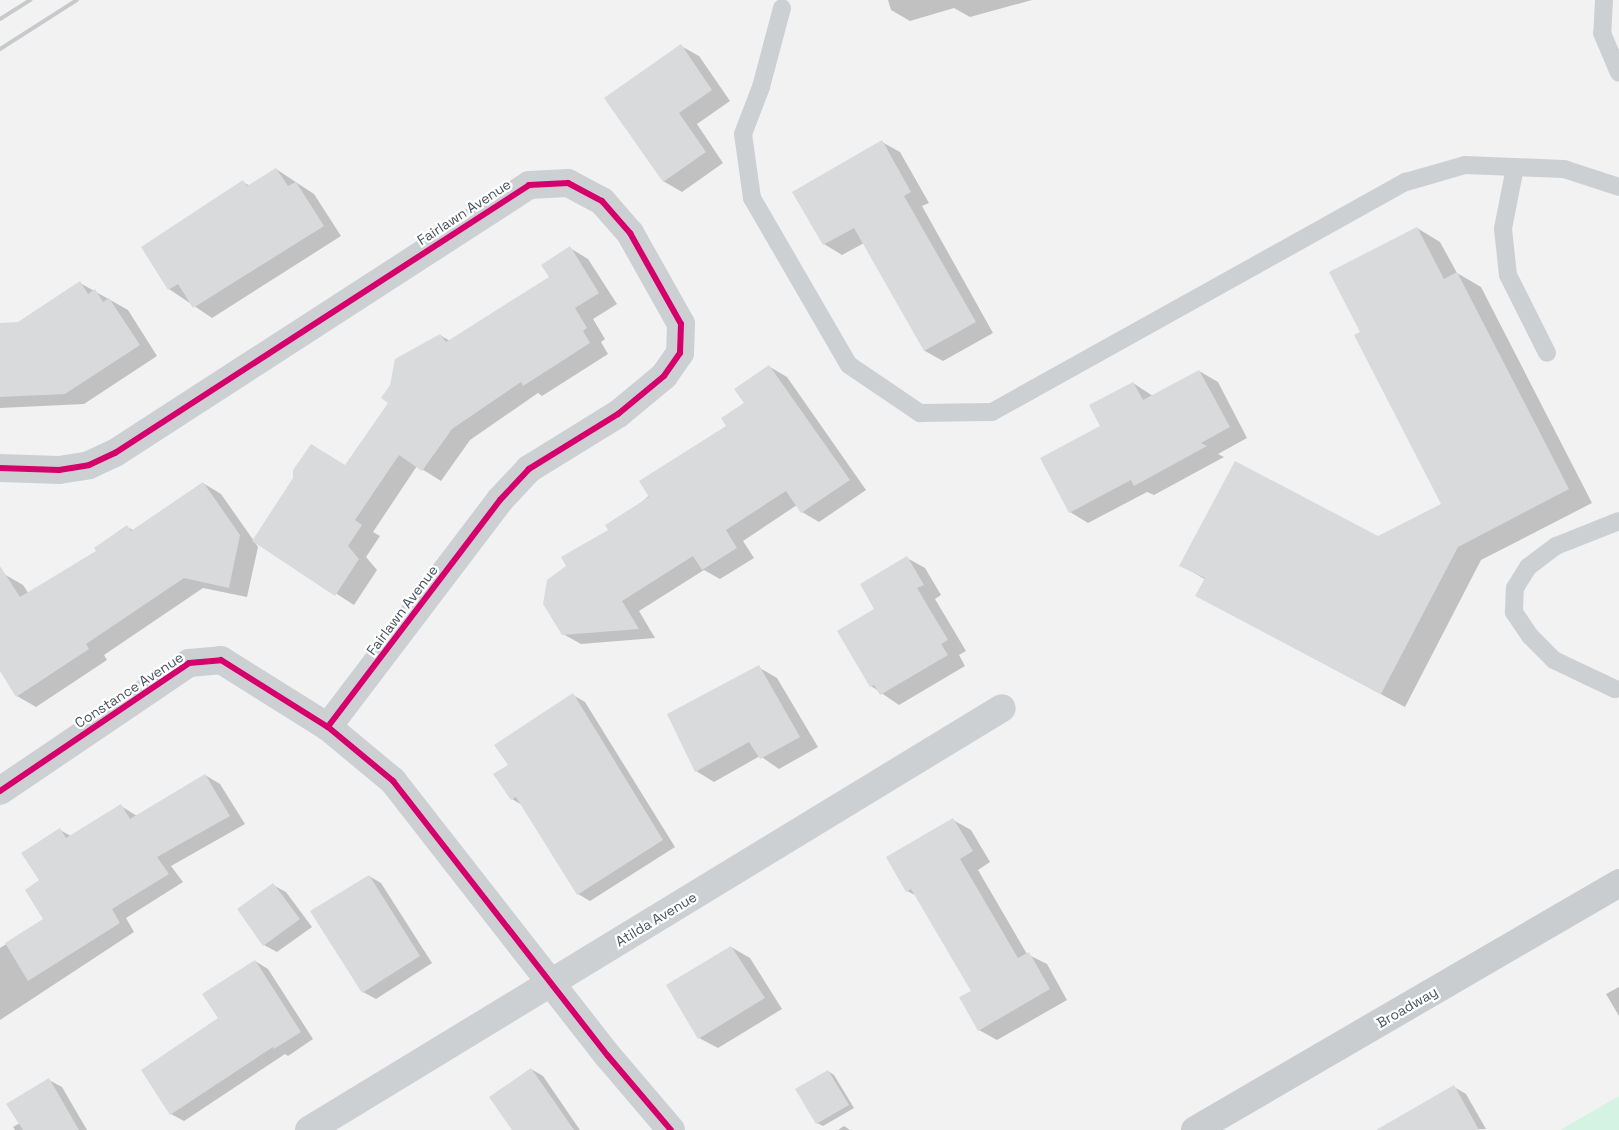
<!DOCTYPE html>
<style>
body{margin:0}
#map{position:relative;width:1619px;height:1130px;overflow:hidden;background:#f2f2f2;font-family:"Space Grotesk",sans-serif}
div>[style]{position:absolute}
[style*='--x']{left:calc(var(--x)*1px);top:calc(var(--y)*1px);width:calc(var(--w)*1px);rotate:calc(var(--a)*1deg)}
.green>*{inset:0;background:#d5f3e2}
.shadow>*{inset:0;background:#0003}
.building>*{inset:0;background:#d9dadc}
.service>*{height:18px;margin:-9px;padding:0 9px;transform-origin:9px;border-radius:9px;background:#cdd0d3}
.minor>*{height:28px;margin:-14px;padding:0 14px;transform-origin:14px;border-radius:14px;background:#cdd0d3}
.primary>*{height:28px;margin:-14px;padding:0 14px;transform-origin:14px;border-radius:14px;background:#c9cdd0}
.rail>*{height:4px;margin:-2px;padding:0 2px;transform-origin:2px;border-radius:2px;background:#c8c9cc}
.cycleway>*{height:6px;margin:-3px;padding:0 3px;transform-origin:3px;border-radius:3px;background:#d6006c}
span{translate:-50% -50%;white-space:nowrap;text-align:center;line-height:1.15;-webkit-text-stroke:4.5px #fff;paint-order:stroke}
.street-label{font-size:14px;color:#475360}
</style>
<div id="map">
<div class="green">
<div style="clip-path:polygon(1619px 1096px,1619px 1130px,1560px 1130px)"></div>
</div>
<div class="shadow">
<div style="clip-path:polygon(888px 0,1032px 0,970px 17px,954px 8px,910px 21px,891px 10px)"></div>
<div style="clip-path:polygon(681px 46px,699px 56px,730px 101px,697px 124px,723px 163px,682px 192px,663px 181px)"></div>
<div style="clip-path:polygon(882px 142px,900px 152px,929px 203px,922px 206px,993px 333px,943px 361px,925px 351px,864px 243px,842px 255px,824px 244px)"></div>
<div style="clip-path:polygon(276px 169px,314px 194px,341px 236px,212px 318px,169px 289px,142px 247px,243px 182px,250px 186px)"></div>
<div style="clip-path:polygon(1417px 228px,1440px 242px,1457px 273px,1481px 287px,1592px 503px,1481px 560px,1405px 707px,1197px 596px,1206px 580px,1181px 565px,1378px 537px,1443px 505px)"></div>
<div style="clip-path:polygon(570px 248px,588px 259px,617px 304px,593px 319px,605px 339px,601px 342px,608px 354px,542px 396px,538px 393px,470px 440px,441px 481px,417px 466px,373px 532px,380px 536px,366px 557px,377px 570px,354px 605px,254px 541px,258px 547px,247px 597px,203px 588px,104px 655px,107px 660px,36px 707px,17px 696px,0 669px,0 577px,4px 574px,23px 585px,29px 594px,97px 551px,127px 527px,133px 530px,203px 483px,221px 494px,254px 541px,346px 466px,440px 335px,450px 341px,551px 277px)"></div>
<div style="clip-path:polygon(80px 283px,128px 310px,157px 356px,84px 404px,0 408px,0 324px,18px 323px)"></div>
<div style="clip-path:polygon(770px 367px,787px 377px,866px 490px,819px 522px,802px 512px,797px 505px,743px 541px,754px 558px,720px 579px,704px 570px,639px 611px,655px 638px,581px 644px,563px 634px,610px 530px,728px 426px)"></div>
<div style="clip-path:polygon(1199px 371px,1218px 382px,1247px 438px,1218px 454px,1224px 457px,1154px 495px,1147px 492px,1088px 523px,1070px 512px,1102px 427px,1133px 383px,1153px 396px)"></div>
<div style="clip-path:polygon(907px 558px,925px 568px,941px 595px,935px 599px,966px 651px,959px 655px,965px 666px,899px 705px,871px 686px,876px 609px)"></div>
<div style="clip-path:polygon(758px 667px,777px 678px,818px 747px,779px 769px,760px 756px,714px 782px,696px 771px)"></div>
<div style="clip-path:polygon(573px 695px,585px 702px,675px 847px,590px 901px,578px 894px,522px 805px,512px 799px,509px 765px)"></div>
<div style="clip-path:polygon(205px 775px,220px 784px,245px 824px,171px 866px,183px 882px,126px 918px,134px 932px,0 1020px,0 948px,45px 920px,41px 880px,60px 830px,71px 836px,121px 806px,137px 816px)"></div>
<div style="clip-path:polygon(953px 820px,971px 830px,990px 862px,978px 870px,1027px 954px,1047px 964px,1067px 1000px,997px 1040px,979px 1030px,972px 991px,917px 896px,907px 891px)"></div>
<div style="clip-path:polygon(369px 876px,381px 883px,432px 963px,376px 999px,363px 992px)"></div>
<div style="clip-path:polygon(273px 885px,286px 892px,312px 927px,277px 952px,264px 945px)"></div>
<div style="clip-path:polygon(731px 947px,750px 958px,782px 1009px,718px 1048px,699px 1038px)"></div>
<div style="clip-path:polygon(255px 961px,268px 969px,313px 1039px,288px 1056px,285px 1054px,184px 1121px,171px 1114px,220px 1019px)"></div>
<div style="clip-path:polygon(1619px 987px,1619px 1016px,1606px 994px)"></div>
<div style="clip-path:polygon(531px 1069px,543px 1076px,580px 1130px,513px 1130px)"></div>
<div style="clip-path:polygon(828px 1071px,834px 1075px,854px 1108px,823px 1126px,817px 1123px)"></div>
<div style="clip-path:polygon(49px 1080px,62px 1087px,87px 1130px,15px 1130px,13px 1127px,20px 1123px)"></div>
<div style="clip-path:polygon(1454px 1087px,1466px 1094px,1486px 1129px,1383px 1130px)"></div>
<div style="clip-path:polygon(844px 1126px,850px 1130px,838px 1130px)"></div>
</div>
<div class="building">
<div style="clip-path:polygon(681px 44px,712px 90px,679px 113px,706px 152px,663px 182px,604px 98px)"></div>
<div style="clip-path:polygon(882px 140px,911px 192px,904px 196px,976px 322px,924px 351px,854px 228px,823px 245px,792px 192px)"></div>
<div style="clip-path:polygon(276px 168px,288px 186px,296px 182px,324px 226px,193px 308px,178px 284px,168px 290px,141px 247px,243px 180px,247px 186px)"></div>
<div style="clip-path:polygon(1417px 227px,1444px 279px,1457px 272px,1569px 489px,1458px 547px,1381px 694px,1195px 596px,1205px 578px,1179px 566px,1235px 461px,1378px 536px,1441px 504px,1354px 335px,1360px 332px,1329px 272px)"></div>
<div style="clip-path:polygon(570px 246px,599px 293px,575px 308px,587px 328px,583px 331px,590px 343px,523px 386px,521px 382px,452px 429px,422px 471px,399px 455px,355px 520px,362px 525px,348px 546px,359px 559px,335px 596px,252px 541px,293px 478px,293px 470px,311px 444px,345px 465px,388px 403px,381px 398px,390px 385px,395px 359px,440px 334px,446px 342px,549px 277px,541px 265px)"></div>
<div style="clip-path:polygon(80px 281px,88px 294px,95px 289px,103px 302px,109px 298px,140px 345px,65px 394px,0 397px,0 323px,18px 322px)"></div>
<div style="clip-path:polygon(769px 365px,850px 480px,801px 513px,786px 491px,726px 530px,737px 548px,702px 570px,693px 556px,622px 601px,639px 629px,562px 635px,543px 604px,547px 580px,566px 566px,561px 557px,608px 530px,605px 525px,649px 497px,639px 481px,726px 426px,721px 418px,744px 403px,734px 389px)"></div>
<div style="clip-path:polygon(1199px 370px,1230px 427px,1201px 443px,1207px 446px,1134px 486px,1131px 480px,1069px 513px,1040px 458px,1100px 426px,1089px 405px,1133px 382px,1143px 400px)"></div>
<div style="clip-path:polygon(203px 482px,240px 535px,229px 588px,184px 578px,86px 644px,89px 649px,16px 697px,0 671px,0 566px,20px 597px,96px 551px,94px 548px,127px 525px,131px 531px)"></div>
<div style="clip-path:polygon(907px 556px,924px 585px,917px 588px,948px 640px,941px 644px,948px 655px,880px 695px,874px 685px,870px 687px,837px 631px,874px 609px,860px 584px)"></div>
<div style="clip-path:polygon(759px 665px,800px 737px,760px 759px,749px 742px,695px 772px,667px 714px)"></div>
<div style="clip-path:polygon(573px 693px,663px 840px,577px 895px,516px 797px,511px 800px,493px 774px,508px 765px,494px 745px)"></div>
<div style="clip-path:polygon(205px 774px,230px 816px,157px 857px,169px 874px,112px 909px,120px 923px,28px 981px,5px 943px,43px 919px,25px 890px,39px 880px,21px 853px,60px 828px,66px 838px,121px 804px,130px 819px)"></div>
<div style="clip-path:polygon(953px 818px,973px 851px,960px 859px,1018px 958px,1029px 952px,1050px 989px,978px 1031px,959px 997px,971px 991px,911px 889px,906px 892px,886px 857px)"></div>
<div style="clip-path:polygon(369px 875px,420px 956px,362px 993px,310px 911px)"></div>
<div style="clip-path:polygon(273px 883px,300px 919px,263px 946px,237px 909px)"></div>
<div style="clip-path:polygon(731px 946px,765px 998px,698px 1039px,666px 985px)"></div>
<div style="clip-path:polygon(255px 960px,301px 1032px,274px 1049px,273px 1047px,170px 1115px,141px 1070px,218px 1018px,202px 994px)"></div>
<div style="clip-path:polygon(531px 1068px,574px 1130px,512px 1130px,489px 1097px)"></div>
<div style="clip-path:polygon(828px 1070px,849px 1105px,816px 1124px,795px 1089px)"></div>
<div style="clip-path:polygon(49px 1078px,79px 1130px,23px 1130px,6px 1104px)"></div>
<div style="clip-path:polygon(1454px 1085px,1479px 1130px,1376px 1130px)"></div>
</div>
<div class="service">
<div style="--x:1604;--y:0;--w:33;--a:93"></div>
<div style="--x:1602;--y:33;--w:43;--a:67"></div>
<div style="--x:782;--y:8;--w:82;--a:104.9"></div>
<div style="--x:761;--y:87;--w:50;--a:111"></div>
<div style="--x:743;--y:134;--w:65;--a:82"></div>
<div style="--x:752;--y:198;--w:193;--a:59.9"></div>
<div style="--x:849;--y:365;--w:86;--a:34.1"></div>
<div style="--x:920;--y:413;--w:72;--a:-0.8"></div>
<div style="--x:992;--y:412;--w:474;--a:-29.1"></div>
<div style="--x:1406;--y:182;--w:61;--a:-16.1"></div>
<div style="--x:1465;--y:165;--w:99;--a:2.3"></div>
<div style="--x:1564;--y:169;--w:58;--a:18.1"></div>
<div style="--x:1515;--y:167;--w:63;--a:101"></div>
<div style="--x:1503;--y:229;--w:46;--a:83.8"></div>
<div style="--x:1508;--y:275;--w:87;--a:63.4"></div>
<div style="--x:1615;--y:689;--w:68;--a:-154.6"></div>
<div style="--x:1554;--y:660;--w:34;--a:-135"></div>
<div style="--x:1530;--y:636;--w:29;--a:-124"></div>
<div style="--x:1514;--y:612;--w:24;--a:-88"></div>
<div style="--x:1515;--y:588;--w:25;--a:-58"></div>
<div style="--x:1528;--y:567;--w:35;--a:-37"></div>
<div style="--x:1556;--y:546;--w:68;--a:-21.6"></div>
</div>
<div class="minor">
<div style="--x:0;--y:468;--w:59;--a:1.9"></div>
<div style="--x:59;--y:470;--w:30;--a:-9"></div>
<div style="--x:89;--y:465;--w:29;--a:-25"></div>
<div style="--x:115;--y:453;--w:493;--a:-32.9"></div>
<div style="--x:529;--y:185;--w:39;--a:-3"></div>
<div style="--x:568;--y:183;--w:38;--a:28"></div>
<div style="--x:602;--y:201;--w:43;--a:48.8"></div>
<div style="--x:630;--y:233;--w:104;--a:60.7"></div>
<div style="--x:681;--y:324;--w:29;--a:92"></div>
<div style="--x:680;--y:353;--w:28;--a:125"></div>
<div style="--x:664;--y:376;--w:60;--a:140.4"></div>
<div style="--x:618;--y:414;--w:105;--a:148.3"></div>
<div style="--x:529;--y:469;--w:42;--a:133.1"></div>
<div style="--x:500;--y:500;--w:285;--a:127.2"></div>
<div style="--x:0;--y:791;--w:228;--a:-34.1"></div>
<div style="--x:189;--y:663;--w:32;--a:-5"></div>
<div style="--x:221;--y:660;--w:126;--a:32.1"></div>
<div style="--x:328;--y:727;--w:85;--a:39.7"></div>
<div style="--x:393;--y:781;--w:349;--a:52"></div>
<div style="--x:608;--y:1056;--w:97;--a:49.6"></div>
<div style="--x:309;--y:1130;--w:811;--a:-31.34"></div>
</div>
<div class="primary">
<div style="--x:1195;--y:1130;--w:491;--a:-30.2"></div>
</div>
<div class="rail">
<div style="--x:0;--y:19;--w:36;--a:-32"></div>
<div style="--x:0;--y:49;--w:91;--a:-32.5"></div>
</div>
<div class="cycleway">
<div style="--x:0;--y:468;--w:59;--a:1.9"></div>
<div style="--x:59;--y:470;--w:30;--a:-9"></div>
<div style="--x:89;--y:465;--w:29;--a:-25"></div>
<div style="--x:115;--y:453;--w:493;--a:-32.9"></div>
<div style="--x:529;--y:185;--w:39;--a:-3"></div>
<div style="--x:568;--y:183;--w:38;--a:28"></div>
<div style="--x:602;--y:201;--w:43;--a:48.8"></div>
<div style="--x:630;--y:233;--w:104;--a:60.7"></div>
<div style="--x:681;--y:324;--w:29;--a:92"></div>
<div style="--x:680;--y:353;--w:28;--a:125"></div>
<div style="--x:664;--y:376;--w:60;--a:140.4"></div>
<div style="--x:618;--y:414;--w:105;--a:148.3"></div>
<div style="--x:529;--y:469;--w:42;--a:133.1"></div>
<div style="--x:500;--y:500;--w:285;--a:127.2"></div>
<div style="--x:0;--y:791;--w:228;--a:-34.1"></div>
<div style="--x:189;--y:663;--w:32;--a:-5"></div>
<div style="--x:221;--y:660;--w:126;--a:32.1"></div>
<div style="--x:328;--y:727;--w:85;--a:39.7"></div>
<div style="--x:393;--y:781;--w:349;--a:52"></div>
<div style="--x:608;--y:1056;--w:97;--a:49.6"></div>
</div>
<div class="street-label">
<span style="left:464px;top:212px;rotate:-33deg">Fairlawn Avenue</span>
<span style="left:402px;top:610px;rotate:-53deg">Fairlawn Avenue</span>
<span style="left:129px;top:690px;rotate:-33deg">Constance Avenue</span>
<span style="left:656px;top:919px;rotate:-31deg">Atilda Avenue</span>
<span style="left:1407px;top:1007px;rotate:-30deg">Broadway</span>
</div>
</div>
